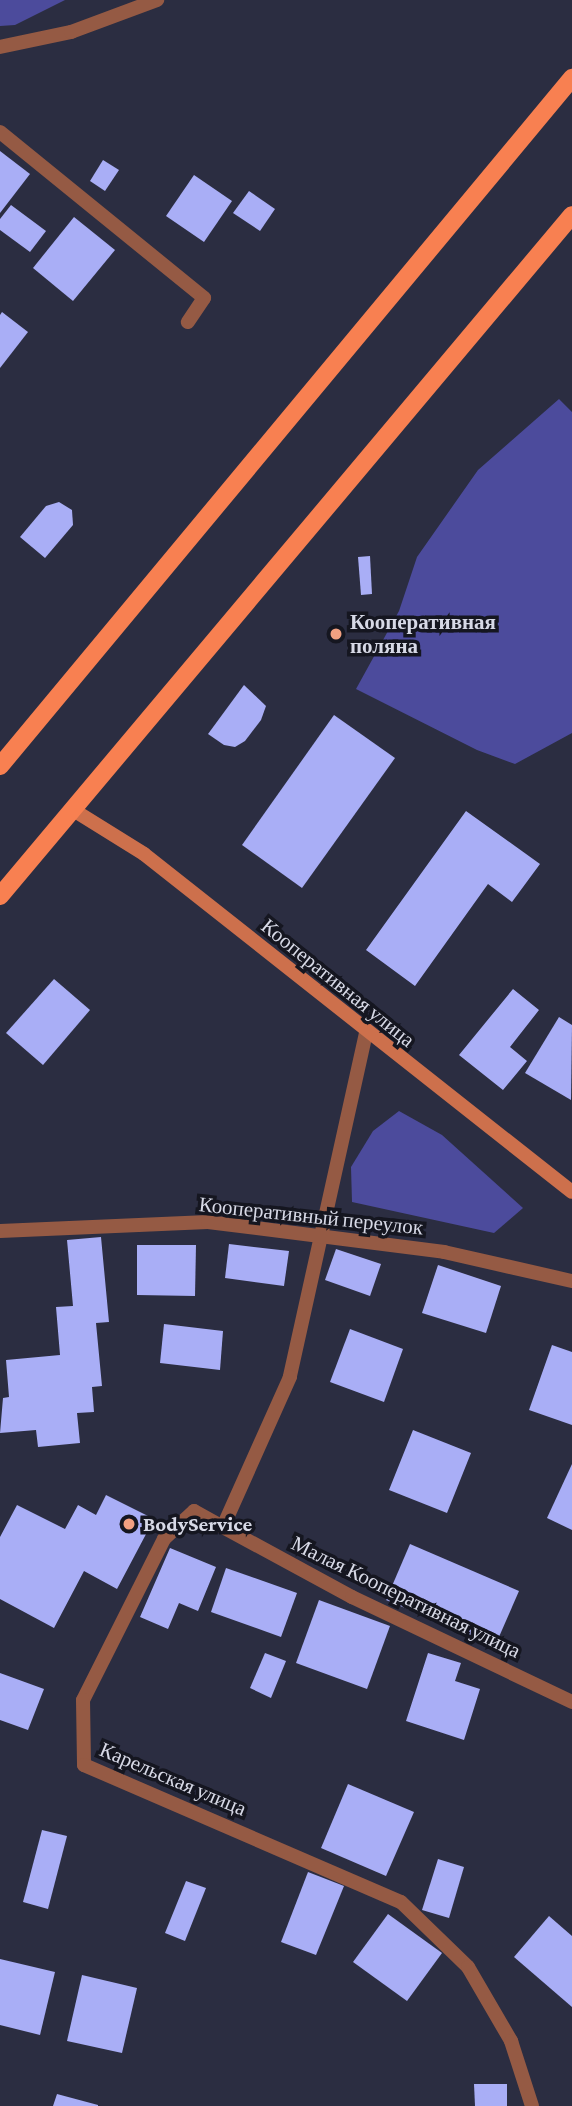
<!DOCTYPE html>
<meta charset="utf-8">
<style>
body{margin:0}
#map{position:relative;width:572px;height:2106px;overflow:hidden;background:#2b2d41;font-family:"Crimson Pro",serif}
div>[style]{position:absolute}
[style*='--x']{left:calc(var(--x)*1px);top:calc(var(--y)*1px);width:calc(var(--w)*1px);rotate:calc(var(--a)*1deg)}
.forest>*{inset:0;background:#4c4b9c}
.building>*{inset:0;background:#a9aef6}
.street>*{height:14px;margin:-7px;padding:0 7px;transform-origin:7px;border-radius:7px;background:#955a44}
.secondary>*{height:14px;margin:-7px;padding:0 7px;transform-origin:7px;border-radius:7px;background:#cd704c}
.primary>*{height:18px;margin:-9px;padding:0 9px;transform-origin:9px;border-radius:9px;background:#f88051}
.dots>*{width:19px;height:19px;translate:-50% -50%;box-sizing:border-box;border:4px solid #151620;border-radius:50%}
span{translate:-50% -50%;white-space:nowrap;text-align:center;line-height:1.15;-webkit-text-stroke:7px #151620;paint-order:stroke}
.poi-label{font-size:21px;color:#d7d9e6;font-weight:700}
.left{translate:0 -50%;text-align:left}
.street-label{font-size:21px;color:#d7d9e6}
</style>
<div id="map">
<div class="forest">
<div style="clip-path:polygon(0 0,65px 0,15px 25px,0 26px)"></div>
<div style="clip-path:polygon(559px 399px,572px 412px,572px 733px,515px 764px,477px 750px,356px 689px,399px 611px,417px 557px,478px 470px)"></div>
<div style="clip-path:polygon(399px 1111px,442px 1135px,523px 1208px,494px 1233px,352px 1202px,351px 1167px,373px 1131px)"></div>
</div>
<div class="building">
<div style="clip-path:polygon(0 151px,30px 174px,0 213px)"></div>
<div style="clip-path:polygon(103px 160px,119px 170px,105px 191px,90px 181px)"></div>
<div style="clip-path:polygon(194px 175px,232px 201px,204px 242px,166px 216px)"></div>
<div style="clip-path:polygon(249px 191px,275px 209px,260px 231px,233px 213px)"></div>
<div style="clip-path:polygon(11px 205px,46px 231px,30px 252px,0 230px,0 219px)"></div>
<div style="clip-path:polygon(74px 217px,115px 250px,73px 301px,33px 268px)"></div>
<div style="clip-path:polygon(2px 312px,28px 332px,0 368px,0 315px)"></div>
<div style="clip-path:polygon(59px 502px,72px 510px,73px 525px,45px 558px,20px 537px,46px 506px)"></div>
<div style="clip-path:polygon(370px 556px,372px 594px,361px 595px,358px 557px)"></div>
<div style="clip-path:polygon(244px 685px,266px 706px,261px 720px,245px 741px,235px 747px,224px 745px,208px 734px)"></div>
<div style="clip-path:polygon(334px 715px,395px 758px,302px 888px,242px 845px)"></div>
<div style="clip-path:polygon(466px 811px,540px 864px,512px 902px,488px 884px,415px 986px,366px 950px)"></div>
<div style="clip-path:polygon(54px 979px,90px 1010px,43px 1065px,6px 1033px)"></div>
<div style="clip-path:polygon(513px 989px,539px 1010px,510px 1047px,527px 1061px,503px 1090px,459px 1055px)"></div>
<div style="clip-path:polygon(559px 1017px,572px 1025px,571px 1100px,525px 1073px)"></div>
<div style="clip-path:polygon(101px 1237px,109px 1322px,96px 1323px,102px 1386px,92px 1387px,94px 1412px,77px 1413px,80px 1443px,38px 1447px,36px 1430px,0 1433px,3px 1398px,9px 1397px,6px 1360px,60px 1355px,56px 1307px,73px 1306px,67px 1240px)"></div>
<div style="clip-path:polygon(229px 1244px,289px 1251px,284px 1286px,225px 1278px)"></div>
<div style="clip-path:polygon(137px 1245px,196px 1245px,195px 1296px,137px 1295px)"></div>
<div style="clip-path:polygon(336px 1249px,381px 1264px,370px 1296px,325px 1280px)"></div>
<div style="clip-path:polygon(438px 1265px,501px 1286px,486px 1333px,422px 1313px)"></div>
<div style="clip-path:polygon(164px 1324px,223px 1331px,220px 1370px,160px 1363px)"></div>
<div style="clip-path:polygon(350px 1329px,403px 1349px,384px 1402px,330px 1382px)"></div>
<div style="clip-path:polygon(552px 1345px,572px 1352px,572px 1425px,529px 1410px)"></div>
<div style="clip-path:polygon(413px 1430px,471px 1453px,447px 1513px,389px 1490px)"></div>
<div style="clip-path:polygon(572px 1464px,572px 1530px,547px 1518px)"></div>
<div style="clip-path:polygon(106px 1495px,154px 1519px,117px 1589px,84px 1571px,54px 1628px,0 1599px,0 1537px,17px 1505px,65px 1529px,78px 1505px,96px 1515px)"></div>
<div style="clip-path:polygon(410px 1544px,519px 1591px,495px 1646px,386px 1600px)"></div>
<div style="clip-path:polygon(170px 1548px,216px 1567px,198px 1611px,179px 1603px,168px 1629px,140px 1617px)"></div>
<div style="clip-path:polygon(226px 1568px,297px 1593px,281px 1637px,211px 1612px)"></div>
<div style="clip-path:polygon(319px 1600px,390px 1626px,367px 1689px,296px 1663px)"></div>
<div style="clip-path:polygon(265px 1653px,286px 1661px,271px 1698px,250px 1688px)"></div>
<div style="clip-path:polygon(428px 1653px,461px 1663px,455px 1681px,480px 1689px,464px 1740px,406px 1721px)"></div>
<div style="clip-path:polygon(0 1673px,44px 1689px,28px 1730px,0 1720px)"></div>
<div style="clip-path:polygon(348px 1784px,414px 1812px,386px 1876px,321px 1848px)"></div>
<div style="clip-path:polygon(42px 1830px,67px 1836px,48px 1909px,23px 1902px)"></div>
<div style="clip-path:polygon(438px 1859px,464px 1867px,449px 1918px,422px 1910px)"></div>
<div style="clip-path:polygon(308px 1872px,344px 1886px,316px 1955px,281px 1942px)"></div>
<div style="clip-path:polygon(186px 1881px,206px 1888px,185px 1941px,165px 1933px)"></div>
<div style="clip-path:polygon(388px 1914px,442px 1953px,407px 2001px,353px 1962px)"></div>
<div style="clip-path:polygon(549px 1916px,572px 1936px,572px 2007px,514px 1957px)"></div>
<div style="clip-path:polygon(0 1959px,55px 1972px,40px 2035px,0 2025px)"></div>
<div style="clip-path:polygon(82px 1975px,137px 1988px,122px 2053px,67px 2041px)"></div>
<div style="clip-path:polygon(474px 2084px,507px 2084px,507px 2106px,475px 2106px)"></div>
<div style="clip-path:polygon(57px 2094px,98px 2105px,98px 2106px,53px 2106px)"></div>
</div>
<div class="street">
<div style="--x:0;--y:47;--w:73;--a:-11.9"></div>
<div style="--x:71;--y:32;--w:92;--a:-20.4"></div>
<div style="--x:0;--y:132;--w:263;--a:39.1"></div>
<div style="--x:204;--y:298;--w:29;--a:124"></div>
<div style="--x:366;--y:1033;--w:352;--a:102.5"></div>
<div style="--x:290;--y:1377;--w:164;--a:114.1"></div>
<div style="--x:223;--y:1527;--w:33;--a:-151"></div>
<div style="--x:194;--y:1511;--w:41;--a:137"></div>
<div style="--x:164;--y:1539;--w:180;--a:116.7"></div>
<div style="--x:83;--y:1700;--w:65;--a:89.1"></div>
<div style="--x:84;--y:1765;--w:345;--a:23.4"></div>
<div style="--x:401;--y:1902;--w:93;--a:44.1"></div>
<div style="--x:468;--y:1967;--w:86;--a:59.8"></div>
<div style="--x:511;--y:2041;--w:68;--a:72.1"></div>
<div style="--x:0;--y:1231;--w:208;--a:-2.5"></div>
<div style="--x:208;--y:1222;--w:238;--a:7.2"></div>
<div style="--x:444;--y:1252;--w:131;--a:12.8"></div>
<div style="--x:223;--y:1527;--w:147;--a:28.5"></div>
<div style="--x:352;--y:1597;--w:244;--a:25.5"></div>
</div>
<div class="secondary">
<div style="--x:75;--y:811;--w:81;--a:31.9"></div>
<div style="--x:144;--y:854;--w:545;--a:38.3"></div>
</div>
<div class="primary">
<div style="--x:0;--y:766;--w:895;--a:-50.26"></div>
<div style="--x:0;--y:896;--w:889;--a:-49.97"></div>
</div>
<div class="dots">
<div style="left:336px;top:634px;background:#f2a081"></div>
<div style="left:129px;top:1524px;background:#f2a081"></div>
</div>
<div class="poi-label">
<span class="left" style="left:350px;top:634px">Кооперативная<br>поляна</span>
<span class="left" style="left:143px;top:1524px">BodyService</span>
</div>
<div class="street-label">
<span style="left:338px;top:983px;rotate:39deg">Кооперативная улица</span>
<span style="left:311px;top:1216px;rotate:6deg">Кооперативный переулок</span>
<span style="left:406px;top:1597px;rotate:26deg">Малая Кооперативная улица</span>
<span style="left:173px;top:1779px;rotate:23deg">Карельская улица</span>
</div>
</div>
